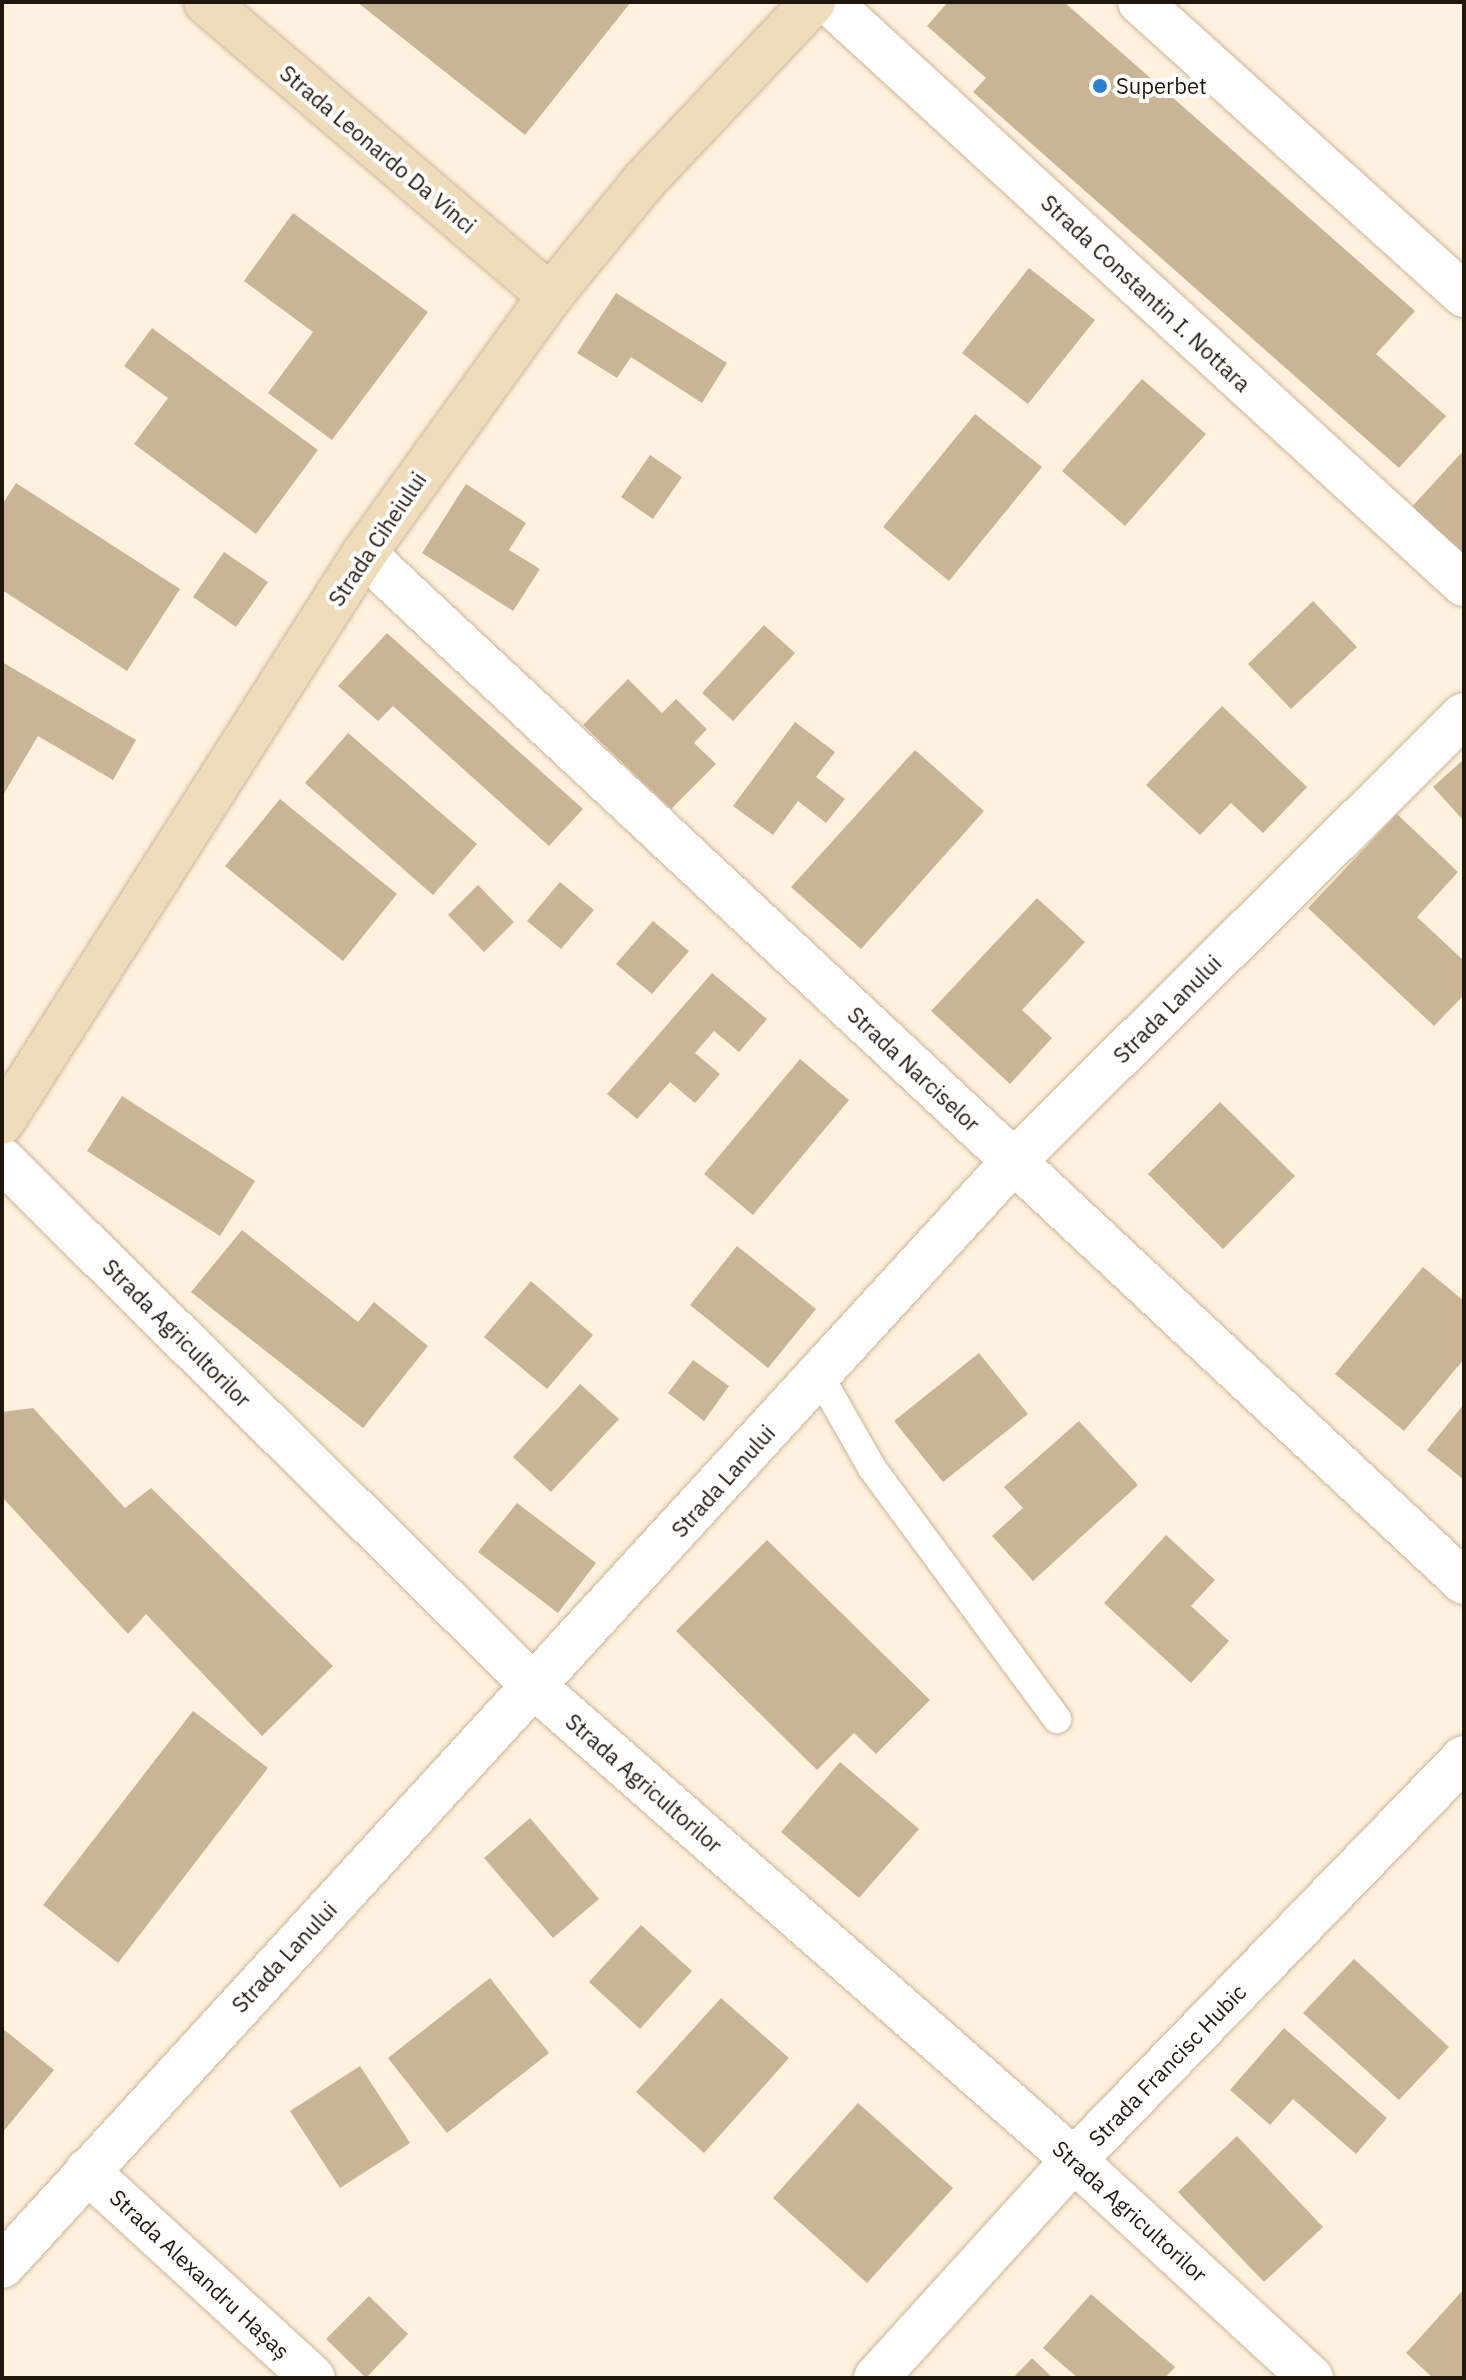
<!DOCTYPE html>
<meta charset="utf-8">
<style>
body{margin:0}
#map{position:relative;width:1466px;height:2380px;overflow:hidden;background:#fff1de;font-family:"IBM Plex Sans",sans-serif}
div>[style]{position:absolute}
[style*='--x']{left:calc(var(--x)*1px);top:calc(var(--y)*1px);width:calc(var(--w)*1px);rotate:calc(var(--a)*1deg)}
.building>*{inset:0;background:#cab496}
.roads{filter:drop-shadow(0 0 2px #cbb597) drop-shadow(0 0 2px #cbb597)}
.lane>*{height:28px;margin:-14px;padding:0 14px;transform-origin:14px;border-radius:14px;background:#fff}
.street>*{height:44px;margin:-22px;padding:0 22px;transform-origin:22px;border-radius:22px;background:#fff}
.secondary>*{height:44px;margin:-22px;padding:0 22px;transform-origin:22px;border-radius:22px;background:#efdcba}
.dots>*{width:22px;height:22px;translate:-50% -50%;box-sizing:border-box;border:4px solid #fff;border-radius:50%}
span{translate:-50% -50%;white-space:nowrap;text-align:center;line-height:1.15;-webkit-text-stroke:8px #fff;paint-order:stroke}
.poi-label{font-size:22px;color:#1f170c}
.left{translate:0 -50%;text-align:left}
.street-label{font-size:22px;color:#1f170c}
.frame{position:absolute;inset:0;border:4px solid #1f170c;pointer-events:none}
</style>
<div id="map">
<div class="building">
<div style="clip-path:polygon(357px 2px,631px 2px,525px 135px)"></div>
<div style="clip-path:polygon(948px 2px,1064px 2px,1415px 311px,1376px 354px,1446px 416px,1399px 468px,973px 92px,986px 78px,927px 26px)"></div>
<div style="clip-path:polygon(293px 213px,428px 312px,332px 440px,268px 393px,313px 332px,244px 281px)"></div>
<div style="clip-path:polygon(1029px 268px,1095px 320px,1028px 404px,962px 353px)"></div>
<div style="clip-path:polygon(616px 293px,727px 363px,702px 403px,631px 357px,617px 378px,577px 353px)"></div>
<div style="clip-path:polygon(152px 328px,318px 450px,256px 534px,134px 444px,168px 398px,124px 366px)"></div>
<div style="clip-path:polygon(1142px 379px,1206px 434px,1125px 526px,1062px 471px)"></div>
<div style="clip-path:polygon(975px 414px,1042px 467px,949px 581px,883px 527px)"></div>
<div style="clip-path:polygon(1464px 450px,1464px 560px,1409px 510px)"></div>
<div style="clip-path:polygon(650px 455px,682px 477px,653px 519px,621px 497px)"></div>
<div style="clip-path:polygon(16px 483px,180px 589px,127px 671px,2px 590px,2px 505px)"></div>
<div style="clip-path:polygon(466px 484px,526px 523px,509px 550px,540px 569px,513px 611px,422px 553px)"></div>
<div style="clip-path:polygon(224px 552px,268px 582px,236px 627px,193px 597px)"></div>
<div style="clip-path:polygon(1313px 601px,1357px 647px,1291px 709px,1248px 664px)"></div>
<div style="clip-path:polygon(764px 625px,795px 653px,733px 721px,702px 693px)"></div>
<div style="clip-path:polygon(387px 633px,583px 809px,549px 846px,393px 706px,378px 721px,338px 686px)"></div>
<div style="clip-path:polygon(2px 662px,136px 740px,113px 780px,38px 736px,2px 797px)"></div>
<div style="clip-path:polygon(628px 679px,662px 713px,676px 699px,707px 729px,694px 743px,716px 764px,671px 809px,583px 725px)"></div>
<div style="clip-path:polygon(1222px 706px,1307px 787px,1263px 833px,1231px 803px,1200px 835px,1146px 785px)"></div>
<div style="clip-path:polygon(795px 722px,835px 752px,816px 777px,845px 799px,826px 823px,798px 801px,773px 835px,733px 806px)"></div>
<div style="clip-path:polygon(348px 733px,477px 844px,433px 895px,305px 783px)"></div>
<div style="clip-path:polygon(915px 750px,984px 811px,861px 949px,791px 887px)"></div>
<div style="clip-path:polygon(1464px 759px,1464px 821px,1433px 787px)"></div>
<div style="clip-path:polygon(280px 799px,397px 894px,343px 961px,225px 866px)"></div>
<div style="clip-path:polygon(1397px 814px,1458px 872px,1417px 917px,1464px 961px,1464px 995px,1434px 1026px,1308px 908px)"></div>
<div style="clip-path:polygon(560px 882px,594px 910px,561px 949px,527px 921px)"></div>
<div style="clip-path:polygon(478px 885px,514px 922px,484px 952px,448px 915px)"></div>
<div style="clip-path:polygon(1037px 898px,1085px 942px,1022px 1010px,1052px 1038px,1010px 1084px,931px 1011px)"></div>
<div style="clip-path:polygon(653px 921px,689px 951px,652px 994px,616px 964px)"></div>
<div style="clip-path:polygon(712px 973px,767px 1019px,739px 1052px,714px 1031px,695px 1053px,720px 1074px,695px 1103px,670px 1082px,637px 1119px,607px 1094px)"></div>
<div style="clip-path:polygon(800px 1059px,849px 1100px,753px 1215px,704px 1174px)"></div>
<div style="clip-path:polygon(122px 1096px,255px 1181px,220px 1236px,87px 1151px)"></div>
<div style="clip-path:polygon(1220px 1102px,1295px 1176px,1223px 1249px,1148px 1174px)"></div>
<div style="clip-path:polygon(242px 1230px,358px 1322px,374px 1302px,428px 1346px,363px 1428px,191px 1292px)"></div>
<div style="clip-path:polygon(737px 1246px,816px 1309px,768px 1368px,690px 1305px)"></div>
<div style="clip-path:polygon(1423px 1267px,1464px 1301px,1464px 1359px,1404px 1431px,1335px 1374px)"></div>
<div style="clip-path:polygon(531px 1281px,593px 1335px,547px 1389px,484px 1337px)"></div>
<div style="clip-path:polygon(979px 1353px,1028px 1414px,943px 1482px,894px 1421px)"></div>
<div style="clip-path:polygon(693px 1360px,729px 1386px,704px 1421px,668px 1393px)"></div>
<div style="clip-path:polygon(580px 1384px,619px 1419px,551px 1492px,513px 1457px)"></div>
<div style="clip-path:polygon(1464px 1404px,1464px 1480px,1427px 1450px)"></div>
<div style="clip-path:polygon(33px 1408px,125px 1508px,151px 1488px,333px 1666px,262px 1736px,146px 1614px,128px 1634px,2px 1497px,2px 1412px)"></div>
<div style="clip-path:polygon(1079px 1421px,1138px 1485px,1033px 1581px,992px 1536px,1023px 1508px,1004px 1487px)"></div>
<div style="clip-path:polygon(517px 1503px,596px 1563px,558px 1613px,478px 1552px)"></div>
<div style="clip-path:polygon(1166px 1535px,1215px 1580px,1191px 1606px,1229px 1641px,1191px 1683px,1104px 1603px)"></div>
<div style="clip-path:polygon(767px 1540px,930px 1700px,876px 1754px,854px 1733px,817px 1770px,676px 1631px)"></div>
<div style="clip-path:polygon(193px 1711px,268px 1768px,118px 1963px,43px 1905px)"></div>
<div style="clip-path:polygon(840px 1762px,919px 1829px,859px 1898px,781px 1832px)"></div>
<div style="clip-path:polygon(530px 1818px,599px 1899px,553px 1938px,484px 1858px)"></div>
<div style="clip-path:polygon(641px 1925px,692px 1971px,640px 2029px,589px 1982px)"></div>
<div style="clip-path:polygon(1354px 1959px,1449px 2047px,1399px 2100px,1303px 2013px)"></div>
<div style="clip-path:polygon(490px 1978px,549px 2053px,447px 2133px,388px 2058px)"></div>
<div style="clip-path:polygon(721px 1998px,789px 2058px,704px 2153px,636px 2092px)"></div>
<div style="clip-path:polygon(2px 2028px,54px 2070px,2px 2133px)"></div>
<div style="clip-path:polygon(1284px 2028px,1387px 2118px,1356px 2154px,1293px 2099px,1270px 2125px,1230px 2090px)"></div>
<div style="clip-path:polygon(360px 2066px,410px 2143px,340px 2188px,290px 2111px)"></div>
<div style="clip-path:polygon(858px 2103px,953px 2188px,867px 2283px,773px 2198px)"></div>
<div style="clip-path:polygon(1237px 2136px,1323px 2227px,1264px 2282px,1178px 2192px)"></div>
<div style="clip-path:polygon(1464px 2289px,1464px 2378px,1433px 2378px,1406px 2353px)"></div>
<div style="clip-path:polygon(1091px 2294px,1175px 2367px,1165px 2378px,1078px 2378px,1043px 2348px)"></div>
<div style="clip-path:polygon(369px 2296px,408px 2334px,366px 2378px,326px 2339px)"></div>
<div style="clip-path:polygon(1032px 2358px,1053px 2378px,1013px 2378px)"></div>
</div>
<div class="roads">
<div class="lane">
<div style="--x:819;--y:1375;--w:107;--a:60.3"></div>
<div style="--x:872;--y:1468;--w:312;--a:53.6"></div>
</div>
<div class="street">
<div style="--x:829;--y:2;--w:861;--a:42.51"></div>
<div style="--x:1140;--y:2;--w:437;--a:42.1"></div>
<div style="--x:364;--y:554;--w:1506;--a:43.06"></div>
<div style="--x:2;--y:1160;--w:750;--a:44.68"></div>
<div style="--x:535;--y:1687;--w:717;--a:41.27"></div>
<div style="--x:1074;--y:2160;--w:322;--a:42.6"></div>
<div style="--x:87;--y:2171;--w:306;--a:42.5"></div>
<div style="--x:2;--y:2266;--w:1497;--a:-47.52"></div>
<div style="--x:1013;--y:1162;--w:635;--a:-44.74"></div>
<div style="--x:876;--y:2378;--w:294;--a:-47.8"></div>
<div style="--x:1074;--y:2160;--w:560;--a:-45.87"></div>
</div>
<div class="secondary">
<div style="--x:206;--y:2;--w:453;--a:40.5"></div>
<div style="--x:2;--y:1122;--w:674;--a:-57.49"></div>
<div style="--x:364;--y:554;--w:318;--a:-54.2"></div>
<div style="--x:550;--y:296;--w:149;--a:-50.7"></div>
<div style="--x:644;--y:181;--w:246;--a:-46.6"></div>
</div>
</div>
<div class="dots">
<div style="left:1100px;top:86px;background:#307ece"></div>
</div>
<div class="poi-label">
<span class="left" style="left:1116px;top:86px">Superbet</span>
</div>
<div class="street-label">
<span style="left:378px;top:149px;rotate:40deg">Strada Leonardo Da Vinci</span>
<span style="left:1146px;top:293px;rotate:43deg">Strada Constantin I. Nottara</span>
<span style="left:377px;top:539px;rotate:-56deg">Strada Ciheiului</span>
<span style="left:1167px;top:1009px;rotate:-45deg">Strada Lanului</span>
<span style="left:914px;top:1069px;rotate:43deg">Strada Narciselor</span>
<span style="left:177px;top:1333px;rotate:45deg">Strada Agricultorilor</span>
<span style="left:723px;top:1481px;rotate:-48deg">Strada Lanului</span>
<span style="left:644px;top:1783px;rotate:41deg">Strada Agricultorilor</span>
<span style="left:284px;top:1957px;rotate:-47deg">Strada Lanului</span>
<span style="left:1167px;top:2065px;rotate:-46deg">Strada Francisc Hubic</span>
<span style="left:1130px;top:2211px;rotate:42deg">Strada Agricultorilor</span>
<span style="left:200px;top:2274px;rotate:43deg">Strada Alexandru Hașaș</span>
</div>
<div class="frame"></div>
</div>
